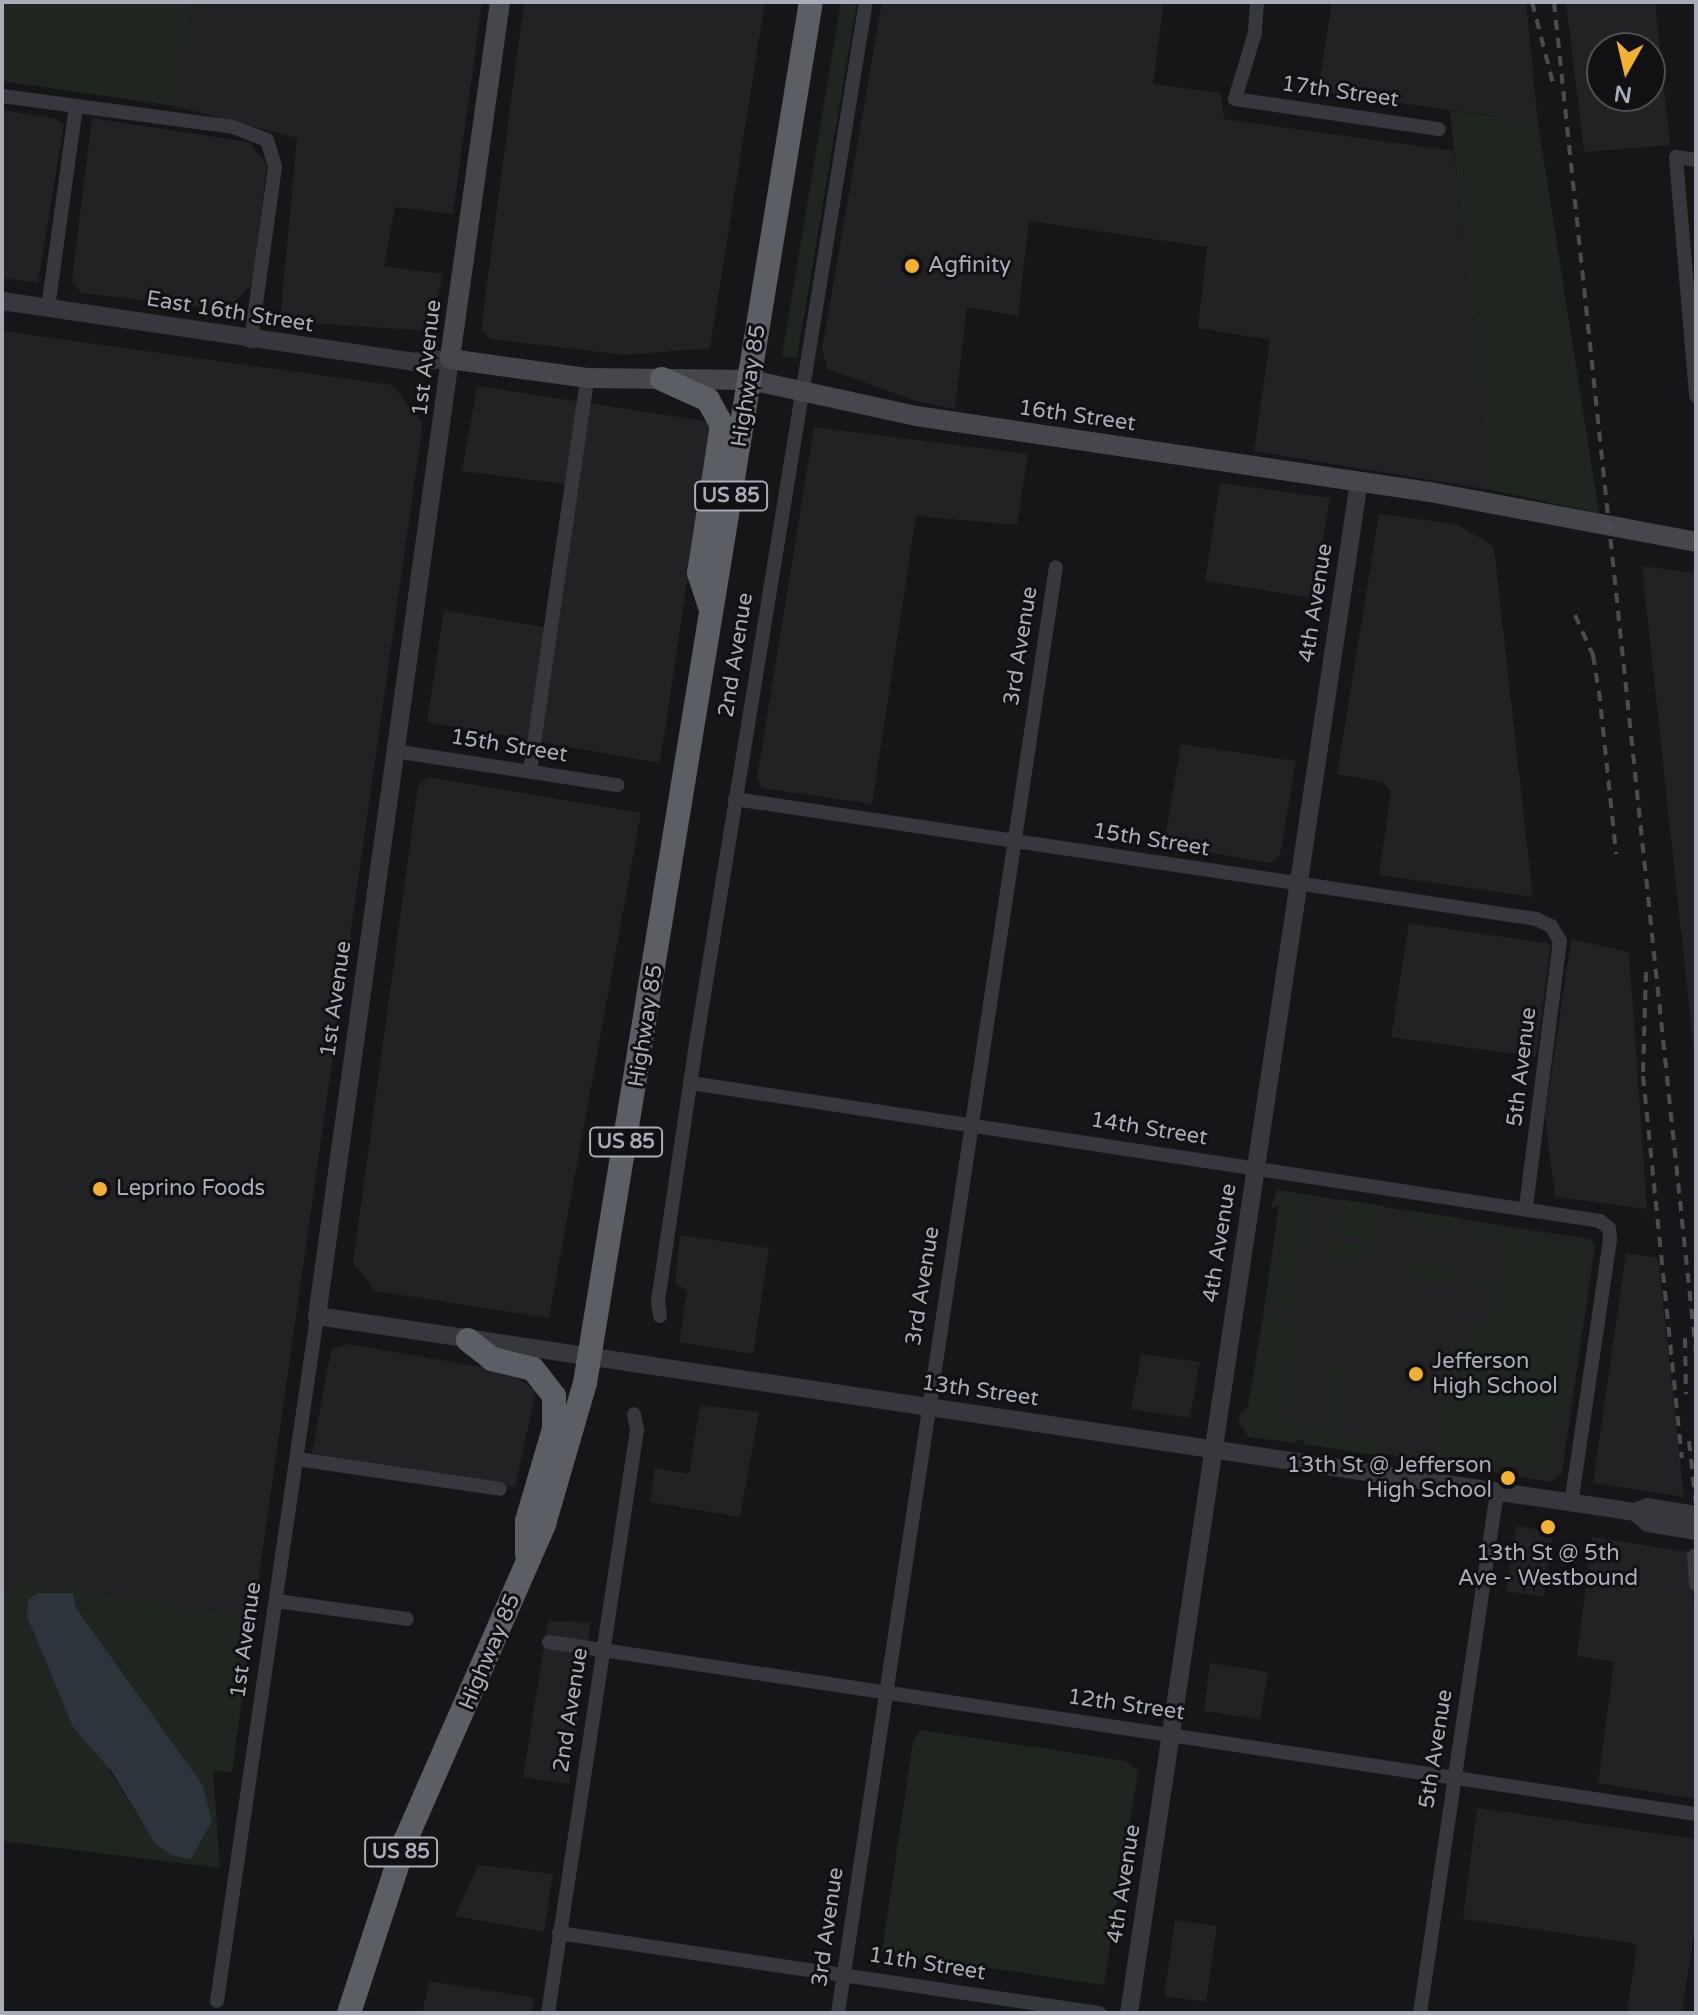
<!DOCTYPE html>
<style>
body{margin:0}
#map{position:relative;width:1698px;height:2015px;overflow:hidden;background:#161618;font-family:"Varela Round",sans-serif}
div>[style]{position:absolute}
[style*='--x']{left:calc(var(--x)*1px);top:calc(var(--y)*1px);width:calc(var(--w)*1px);rotate:calc(var(--a)*1deg)}
.built>*{inset:0;background:#222225}
.green>*{inset:0;background:#1e261f}
.water>*{inset:0;background:#2c353c}
.minor>*{height:14px;margin:-7px;padding:0 7px;transform-origin:7px;border-radius:7px;background:#37383d}
.tertiary>*{height:18px;margin:-9px;padding:0 9px;transform-origin:9px;border-radius:9px;background:#37383d}
.secondary>*{height:20px;margin:-10px;padding:0 10px;transform-origin:10px;border-radius:10px;background:#45474d}
.trunk>*{height:24px;margin:-12px;padding:0 12px;transform-origin:12px;border-radius:12px;background:#5b5e65}
.rail>*{height:4px;margin-top:-2px;transform-origin:0;background:repeating-linear-gradient(90deg,#4a4c52 0 10px,transparent 0 18px)}
.dots>*{width:22px;height:22px;translate:-50% -50%;box-sizing:border-box;border:4px solid #111113;border-radius:50%}
span{translate:-50% -50%;white-space:nowrap;text-align:center;line-height:1.15;-webkit-text-stroke:6px #111113;paint-order:stroke}
.shield-label span{padding:2px 6px;background:#111113;border:2px solid;border-radius:6px;-webkit-text-stroke-width:0}
.shield-label{font-size:20px;color:#a8adb8;font-weight:700}
.street-label{font-size:22px;color:#a8adb8}
.poi-label{font-size:22px;color:#a8adb8}
.left{translate:0 -50%;text-align:left}
.right{translate:-100% -50%;text-align:right}
.frame{position:absolute;inset:0;border:4px solid #a8adb8;pointer-events:none}
.north{position:absolute;left:1586px;top:32px;width:80px;height:80px;box-sizing:border-box;background:#111113;border:2px solid #4d4f55;border-radius:50%;rotate:188deg;font-size:22px;font-weight:700;line-height:32px;text-align:center;color:#a8adb8}
.north::after{content:'';display:block;margin:auto;width:28px;height:36px;background:#f2b134;clip-path:polygon(50% 0,100% 100%,50% 72%,0 100%)}
</style>
<div id="map">
<div class="built">
<div style="clip-path:polygon(191px 2px,482px 2px,453px 214px,395px 207px,384px 266px,443px 274px,430px 331px,280px 321px,297px 138px,175px 106px)"></div>
<div style="clip-path:polygon(524px 2px,765px 2px,710px 348px,625px 355px,491px 339px,481px 330px)"></div>
<div style="clip-path:polygon(882px 2px,1164px 2px,1153px 84px,1221px 93px,1224px 119px,1454px 151px,1491px 490px,1254px 451px,1270px 340px,1198px 328px,1207px 247px,1029px 221px,1018px 316px,967px 307px,955px 409px,919px 402px,827px 369px,822px 349px)"></div>
<div style="clip-path:polygon(1332px 2px,1526px 2px,1538px 123px,1318px 91px)"></div>
<div style="clip-path:polygon(evenodd,1566px 2px,1655px 2px,1670px 145px,1584px 152px,1566px 2px,1602px 48px,1650px 48px,1650px 96px,1602px 96px,1602px 48px)"></div>
<div style="clip-path:polygon(2px 110px,54px 118px,64px 124px,38px 283px,2px 278px)"></div>
<div style="clip-path:polygon(92px 118px,248px 142px,267px 163px,253px 283px,227px 310px,81px 293px,72px 280px)"></div>
<div style="clip-path:polygon(2px 331px,392px 385px,423px 423px,253px 1618px,16px 1582px,2px 1594px)"></div>
<div style="clip-path:polygon(477px 386px,711px 422px,660px 763px,427px 722px,444px 610px,544px 627px,565px 484px,462px 471px)"></div>
<div style="clip-path:polygon(814px 427px,1028px 454px,1017px 525px,916px 516px,872px 804px,762px 788px,757px 778px)"></div>
<div style="clip-path:polygon(1220px 483px,1330px 498px,1313px 598px,1205px 581px)"></div>
<div style="clip-path:polygon(1379px 514px,1457px 524px,1494px 547px,1533px 897px,1379px 875px,1391px 791px,1382px 782px,1337px 774px)"></div>
<div style="clip-path:polygon(1642px 566px,1696px 573px,1696px 1072px)"></div>
<div style="clip-path:polygon(1181px 744px,1296px 761px,1280px 855px,1271px 863px,1164px 845px)"></div>
<div style="clip-path:polygon(428px 777px,641px 813px,549px 1318px,375px 1291px,353px 1263px,418px 785px)"></div>
<div style="clip-path:polygon(1409px 923px,1551px 944px,1536px 1057px,1391px 1037px)"></div>
<div style="clip-path:polygon(1571px 939px,1629px 952px,1647px 1209px,1555px 1197px,1545px 1117px)"></div>
<div style="clip-path:polygon(1282px 1191px,1590px 1239px,1595px 1246px,1562px 1473px,1551px 1482px,1246px 1431px)"></div>
<div style="clip-path:polygon(680px 1235px,769px 1248px,753px 1354px,679px 1342px,687px 1291px,675px 1283px)"></div>
<div style="clip-path:polygon(1626px 1253px,1658px 1258px,1684px 1497px,1593px 1483px)"></div>
<div style="clip-path:polygon(347px 1344px,511px 1372px,536px 1392px,515px 1487px,311px 1458px,331px 1350px)"></div>
<div style="clip-path:polygon(1141px 1354px,1200px 1362px,1190px 1418px,1131px 1409px)"></div>
<div style="clip-path:polygon(700px 1405px,759px 1412px,740px 1517px,650px 1502px,655px 1468px,689px 1474px)"></div>
<div style="clip-path:polygon(1516px 1526px,1553px 1532px,1544px 1597px,1506px 1591px)"></div>
<div style="clip-path:polygon(1592px 1537px,1689px 1552px,1696px 1626px,1696px 1799px,1598px 1783px,1614px 1662px,1577px 1656px)"></div>
<div style="clip-path:polygon(548px 1621px,591px 1622px,569px 1784px,523px 1777px)"></div>
<div style="clip-path:polygon(1210px 1663px,1268px 1672px,1260px 1719px,1204px 1711px)"></div>
<div style="clip-path:polygon(1477px 1808px,1696px 1839px,1696px 1919px,1682px 2013px,1627px 2013px,1637px 1944px,1463px 1919px)"></div>
<div style="clip-path:polygon(478px 1865px,553px 1874px,544px 1932px,455px 1916px)"></div>
<div style="clip-path:polygon(1175px 1920px,1217px 1926px,1206px 2002px,1164px 1996px)"></div>
<div style="clip-path:polygon(429px 1981px,534px 1998px,532px 2013px,422px 2013px)"></div>
</div>
<div class="green">
<div style="clip-path:polygon(2px 2px,191px 2px,175px 106px,2px 81px)"></div>
<div style="clip-path:polygon(841px 2px,857px 2px,797px 358px,782px 356px)"></div>
<div style="clip-path:polygon(1450px 111px,1538px 123px,1599px 513px,1491px 490px)"></div>
<div style="clip-path:polygon(1277px 1190px,1312px 1195px,1303px 1251px,1273px 1245px,1279px 1205px,1271px 1208px)"></div>
<div style="clip-path:polygon(1337px 1199px,1385px 1206px,1381px 1243px,1331px 1235px)"></div>
<div style="clip-path:polygon(1403px 1210px,1462px 1218px,1460px 1229px,1410px 1220px,1404px 1228px)"></div>
<div style="clip-path:polygon(1479px 1223px,1592px 1246px,1569px 1413px,1561px 1417px,1554px 1467px,1547px 1472px,1487px 1463px,1487px 1472px,1403px 1460px,1404px 1451px,1435px 1455px,1450px 1342px,1471px 1344px,1475px 1324px,1490px 1322px,1494px 1291px,1478px 1290px,1482px 1281px,1499px 1282px,1503px 1235px,1491px 1233px,1490px 1243px,1476px 1241px)"></div>
<div style="clip-path:polygon(1329px 1239px,1374px 1246px,1372px 1259px,1327px 1257px)"></div>
<div style="clip-path:polygon(1273px 1248px,1297px 1251px,1303px 1258px,1288px 1311px,1264px 1307px)"></div>
<div style="clip-path:polygon(1409px 1263px,1458px 1270px,1456px 1285px,1414px 1279px,1407px 1273px)"></div>
<div style="clip-path:polygon(1263px 1317px,1293px 1322px,1293px 1329px,1299px 1330px,1286px 1420px,1299px 1423px,1296px 1443px,1249px 1437px,1239px 1423px,1240px 1413px,1248px 1407px)"></div>
<div style="clip-path:polygon(1328px 1364px,1343px 1367px,1336px 1421px,1322px 1427px)"></div>
<div style="clip-path:polygon(1339px 1423px,1339px 1436px,1383px 1441px,1380px 1456px,1303px 1444px,1305px 1428px,1322px 1431px)"></div>
<div style="clip-path:polygon(evenodd,16px 1582px,253px 1618px,232px 1773px,213px 1770px,220px 1868px,2px 1841px,2px 1594px,16px 1582px,72px 1593px,76px 1608px,202px 1784px,154px 1842px,101px 1757px,72px 1593px)"></div>
<div style="clip-path:polygon(921px 1730px,1126px 1761px,1138px 1771px,1104px 1985px,882px 1952px,913px 1741px)"></div>
</div>
<div class="water">
<div style="clip-path:polygon(37px 1593px,73px 1593px,76px 1608px,202px 1784px,212px 1821px,191px 1859px,171px 1855px,154px 1842px,112px 1772px,73px 1727px,27px 1616px,28px 1600px)"></div>
</div>
<div class="minor">
<div style="--x:1257;--y:2;--w:31;--a:94"></div>
<div style="--x:1255;--y:33;--w:69;--a:106.9"></div>
<div style="--x:1235;--y:99;--w:206;--a:8.4"></div>
<div style="--x:2;--y:96;--w:233;--a:7.6"></div>
<div style="--x:233;--y:127;--w:36;--a:21"></div>
<div style="--x:267;--y:140;--w:28;--a:73"></div>
<div style="--x:275;--y:167;--w:176;--a:97.9"></div>
<div style="--x:1696;--y:160;--w:20;--a:-171"></div>
<div style="--x:1676;--y:157;--w:240;--a:85.2"></div>
<div style="--x:48;--y:308;--w:204;--a:-82.1"></div>
<div style="--x:394;--y:751;--w:226;--a:8.7"></div>
<div style="--x:530;--y:771;--w:397;--a:-81.7"></div>
<div style="--x:735;--y:799;--w:810;--a:8.52"></div>
<div style="--x:1536;--y:919;--w:17;--a:25"></div>
<div style="--x:1551;--y:926;--w:17;--a:59"></div>
<div style="--x:1560;--y:941;--w:269;--a:97.3"></div>
<div style="--x:691;--y:1083;--w:919;--a:8.63"></div>
<div style="--x:1600;--y:1221;--w:11;--a:38"></div>
<div style="--x:1609;--y:1228;--w:12;--a:85"></div>
<div style="--x:1610;--y:1240;--w:266;--a:98.4"></div>
<div style="--x:660;--y:1316;--w:15;--a:-98"></div>
<div style="--x:658;--y:1301;--w:266;--a:-81.6"></div>
<div style="--x:697;--y:1038;--w:1050;--a:-80.74"></div>
<div style="--x:297;--y:1459;--w:205;--a:8.4"></div>
<div style="--x:1694;--y:1556;--w:28;--a:86"></div>
<div style="--x:276;--y:1601;--w:132;--a:7.8"></div>
<div style="--x:549;--y:1642;--w:1160;--a:8.53"></div>
<div style="--x:559;--y:1933;--w:546;--a:8.43"></div>
<div style="--x:217;--y:2001;--w:692;--a:-81.69"></div>
<div style="--x:548;--y:2013;--w:590;--a:-81.32"></div>
<div style="--x:637;--y:1430;--w:16;--a:-101"></div>
<div style="--x:838;--y:2013;--w:1462;--a:-81.43"></div>
<div style="--x:1420;--y:2013;--w:527;--a:-81.59"></div>
</div>
<div class="tertiary">
<div style="--x:2;--y:301;--w:416;--a:8.4"></div>
<div style="--x:413;--y:362;--w:37;--a:-5"></div>
<div style="--x:450;--y:359;--w:966;--a:97.91"></div>
<div style="--x:317;--y:1316;--w:1332;--a:8.46"></div>
<div style="--x:1635;--y:1512;--w:17;--a:40"></div>
<div style="--x:1648;--y:1523;--w:49;--a:9.5"></div>
<div style="--x:1635;--y:1512;--w:13;--a:-23"></div>
<div style="--x:1647;--y:1507;--w:50;--a:9.3"></div>
<div style="--x:1129;--y:2013;--w:1549;--a:-81.46"></div>
</div>
<div class="secondary">
<div style="--x:500;--y:2;--w:360;--a:98"></div>
<div style="--x:450;--y:359;--w:138;--a:7.9"></div>
<div style="--x:587;--y:378;--w:163;--a:0.7"></div>
<div style="--x:750;--y:380;--w:170;--a:12.2"></div>
<div style="--x:916;--y:416;--w:520;--a:8.41"></div>
<div style="--x:1430;--y:492;--w:271;--a:10.6"></div>
</div>
<div class="trunk">
<div style="--x:662;--y:379;--w:51;--a:24.5"></div>
<div style="--x:708;--y:400;--w:29;--a:61"></div>
<div style="--x:722;--y:425;--w:150;--a:98.8"></div>
<div style="--x:699;--y:573;--w:36;--a:72"></div>
<div style="--x:468;--y:1340;--w:31;--a:38"></div>
<div style="--x:492;--y:1359;--w:42;--a:13.7"></div>
<div style="--x:533;--y:1369;--w:34;--a:52"></div>
<div style="--x:554;--y:1396;--w:33;--a:90"></div>
<div style="--x:554;--y:1429;--w:96;--a:106.4"></div>
<div style="--x:527;--y:1521;--w:33;--a:90"></div>
<div style="--x:349;--y:2013;--w:183;--a:-71.9"></div>
<div style="--x:406;--y:1839;--w:344;--a:-66.3"></div>
<div style="--x:544;--y:1524;--w:147;--a:-73.8"></div>
<div style="--x:585;--y:1383;--w:1399;--a:-80.71"></div>
</div>
<div class="rail">
<div style="--x:1532;--y:2;--w:88;--a:75.5"></div>
<div style="--x:1554;--y:2;--w:1359;--a:84"></div>
<div style="--x:1575;--y:615;--w:44;--a:65.8"></div>
<div style="--x:1593;--y:655;--w:36;--a:81"></div>
<div style="--x:1599;--y:691;--w:164;--a:84"></div>
<div style="--x:1646;--y:972;--w:104;--a:91.7"></div>
<div style="--x:1643;--y:1076;--w:384;--a:84.2"></div>
<div style="--x:1685;--y:1338;--w:56;--a:89"></div>
<div style="--x:1689;--y:1441;--w:63;--a:83.7"></div>
</div>
<div class="dots">
<div style="left:912px;top:266px;background:#f2b134"></div>
<div style="left:100px;top:1189px;background:#f2b134"></div>
<div style="left:1416px;top:1374px;background:#f2b134"></div>
<div style="left:1508px;top:1478px;background:#f2b134"></div>
<div style="left:1548px;top:1527px;background:#f2b134"></div>
</div>
<div class="shield-label">
<span style="left:731px;top:496px">US 85</span>
<span style="left:626px;top:1142px">US 85</span>
<span style="left:401px;top:1852px">US 85</span>
</div>
<div class="street-label">
<span style="left:1340px;top:92px;rotate:8deg">17th Street</span>
<span style="left:230px;top:312px;rotate:9deg">East 16th Street</span>
<span style="left:427px;top:358px;rotate:-83deg">1st Avenue</span>
<span style="left:749px;top:386px;rotate:-81deg">Highway 85</span>
<span style="left:1077px;top:416px;rotate:8deg">16th Street</span>
<span style="left:1316px;top:603px;rotate:-81deg">4th Avenue</span>
<span style="left:1021px;top:646px;rotate:-81deg">3rd Avenue</span>
<span style="left:736px;top:655px;rotate:-81deg">2nd Avenue</span>
<span style="left:509px;top:746px;rotate:9deg">15th Street</span>
<span style="left:1151px;top:840px;rotate:9deg">15th Street</span>
<span style="left:336px;top:999px;rotate:-82deg">1st Avenue</span>
<span style="left:646px;top:1026px;rotate:-81deg">Highway 85</span>
<span style="left:1522px;top:1067px;rotate:-83deg">5th Avenue</span>
<span style="left:1149px;top:1129px;rotate:9deg">14th Street</span>
<span style="left:1220px;top:1243px;rotate:-81deg">4th Avenue</span>
<span style="left:923px;top:1286px;rotate:-81deg">3rd Avenue</span>
<span style="left:980px;top:1391px;rotate:8deg">13th Street</span>
<span style="left:246px;top:1640px;rotate:-82deg">1st Avenue</span>
<span style="left:490px;top:1652px;rotate:-67deg">Highway 85</span>
<span style="left:1126px;top:1705px;rotate:8deg">12th Street</span>
<span style="left:571px;top:1710px;rotate:-81deg">2nd Avenue</span>
<span style="left:1436px;top:1749px;rotate:-81deg">5th Avenue</span>
<span style="left:1124px;top:1884px;rotate:-81deg">4th Avenue</span>
<span style="left:828px;top:1927px;rotate:-82deg">3rd Avenue</span>
<span style="left:927px;top:1964px;rotate:9deg">11th Street</span>
</div>
<div class="poi-label">
<span class="left" style="left:928px;top:266px">Agfinity</span>
<span class="left" style="left:116px;top:1189px">Leprino Foods</span>
<span class="left" style="left:1432px;top:1374px">Jefferson<br>High School</span>
<span class="right" style="left:1492px;top:1478px">13th St @ Jefferson<br>High School</span>
<span style="left:1548px;top:1566px">13th St @ 5th<br>Ave - Westbound</span>
</div>
<div class="frame"></div>
<div class="north">N</div>
</div>
